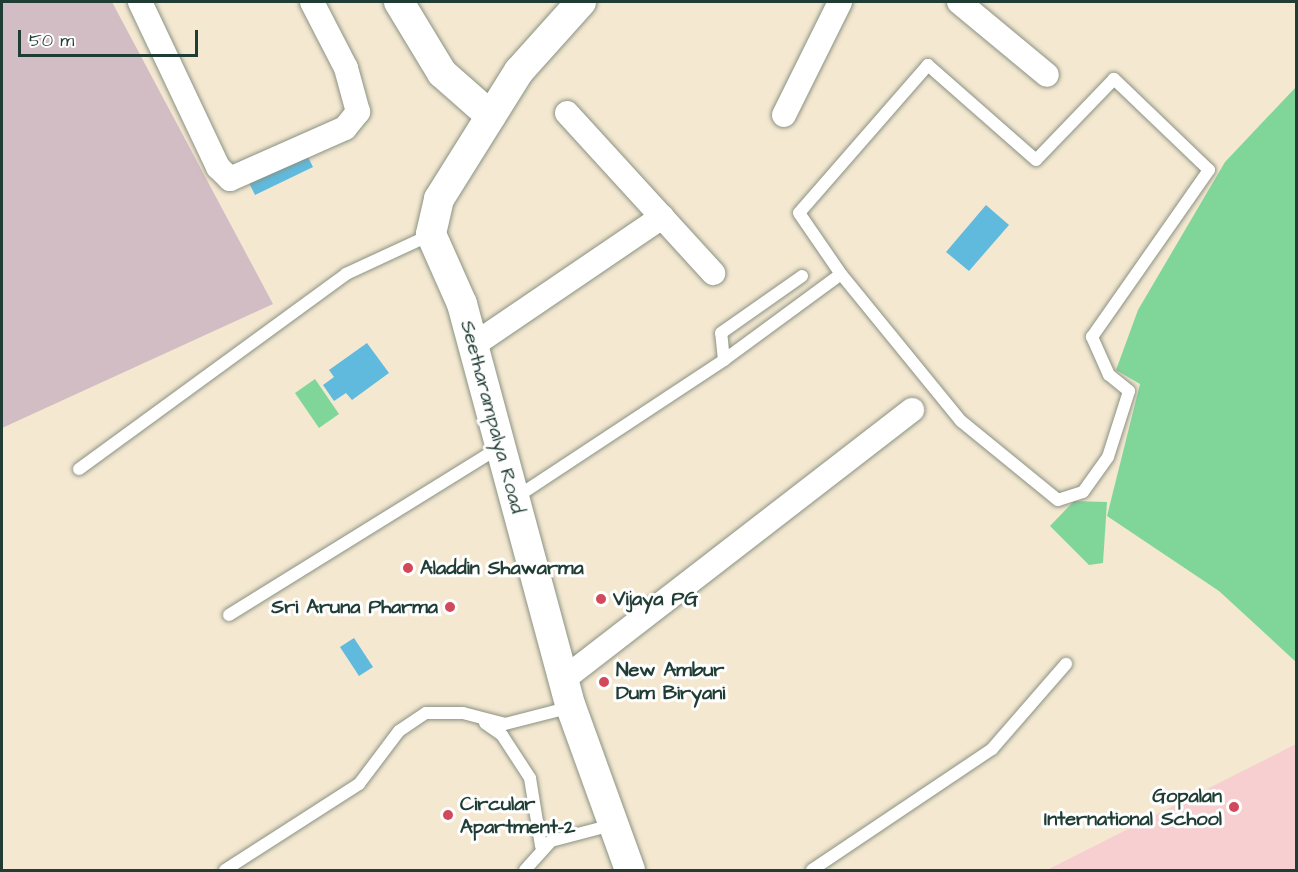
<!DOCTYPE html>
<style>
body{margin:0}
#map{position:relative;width:1298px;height:872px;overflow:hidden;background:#f4e8d1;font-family:"Architects Daughter",sans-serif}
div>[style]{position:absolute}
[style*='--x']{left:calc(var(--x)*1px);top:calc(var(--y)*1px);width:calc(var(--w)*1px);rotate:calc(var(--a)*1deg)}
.built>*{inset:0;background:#f7cfd0}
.industrial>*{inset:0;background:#d2bdc5}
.green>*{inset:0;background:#80d699}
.water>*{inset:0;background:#5fbadd}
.roads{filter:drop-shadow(0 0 2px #8a9282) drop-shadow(0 0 2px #8a9282)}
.service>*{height:12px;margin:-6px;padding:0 6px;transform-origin:6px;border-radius:6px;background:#fff}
.minor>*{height:24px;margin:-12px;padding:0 12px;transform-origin:12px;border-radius:12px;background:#fff}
.tertiary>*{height:30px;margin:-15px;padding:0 15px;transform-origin:15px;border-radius:15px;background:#fff}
.dots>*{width:16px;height:16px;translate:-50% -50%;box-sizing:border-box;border:3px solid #fff;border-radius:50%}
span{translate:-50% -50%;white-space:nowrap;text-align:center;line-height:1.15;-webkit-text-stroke:6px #fff;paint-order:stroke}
.street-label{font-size:20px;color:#1f3d34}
.poi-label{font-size:20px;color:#1f3d34;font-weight:700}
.left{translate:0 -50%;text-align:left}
.right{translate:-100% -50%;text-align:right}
.frame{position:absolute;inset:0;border:3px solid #1f3d34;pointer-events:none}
.scale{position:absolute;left:18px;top:30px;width:180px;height:27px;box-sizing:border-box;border:3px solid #1f3d34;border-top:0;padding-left:8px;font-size:18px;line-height:21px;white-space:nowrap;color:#1f3d34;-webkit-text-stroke:4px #fff;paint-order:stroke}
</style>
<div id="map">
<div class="built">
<div style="clip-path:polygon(1296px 744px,1296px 870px,1047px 870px)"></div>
</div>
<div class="industrial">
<div style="clip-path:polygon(2px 2px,112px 2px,273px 304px,2px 428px)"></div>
</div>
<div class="green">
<div style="clip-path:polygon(1296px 87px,1296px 662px,1219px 591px,1107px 516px,1140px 384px,1116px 370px,1138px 310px,1225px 162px)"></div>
<div style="clip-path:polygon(315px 379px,339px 414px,319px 428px,295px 393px)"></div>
<div style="clip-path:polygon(1074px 501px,1107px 502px,1103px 563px,1089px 565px,1050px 526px)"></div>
</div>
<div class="water">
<div style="clip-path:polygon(299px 139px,313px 167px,255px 195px,241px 167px)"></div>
<div style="clip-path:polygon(986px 205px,1009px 225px,969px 271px,946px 252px)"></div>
<div style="clip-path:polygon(367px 343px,389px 373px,352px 400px,346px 393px,334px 401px,323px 385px,334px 377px,329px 370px)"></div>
<div style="clip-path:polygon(354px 638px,373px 667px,359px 676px,340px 647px)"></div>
</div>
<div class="roads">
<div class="service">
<div style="--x:724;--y:360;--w:27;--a:-96"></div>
<div style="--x:721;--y:333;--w:99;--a:-35.1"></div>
<div style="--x:79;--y:469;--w:331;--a:-36.1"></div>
<div style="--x:346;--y:274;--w:93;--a:-24.9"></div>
<div style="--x:515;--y:498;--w:250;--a:-33.4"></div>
<div style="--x:724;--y:360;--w:145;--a:-36.3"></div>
<div style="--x:841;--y:274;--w:190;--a:50.8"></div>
<div style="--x:961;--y:421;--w:125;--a:39.2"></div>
<div style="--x:1058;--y:500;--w:26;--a:-18"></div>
<div style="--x:1083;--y:492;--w:43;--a:-54.5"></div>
<div style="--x:1108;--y:457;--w:69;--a:-72.3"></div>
<div style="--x:1129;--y:391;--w:26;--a:-141"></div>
<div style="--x:1109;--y:375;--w:42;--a:-114.1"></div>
<div style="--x:1092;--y:337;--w:204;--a:-55"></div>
<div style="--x:1209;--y:170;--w:132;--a:-136.2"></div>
<div style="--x:1114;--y:79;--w:112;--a:133.9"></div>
<div style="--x:1036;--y:160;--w:144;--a:-138.7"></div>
<div style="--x:928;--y:65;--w:196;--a:131.1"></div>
<div style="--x:799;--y:213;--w:74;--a:55.5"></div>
<div style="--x:229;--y:615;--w:315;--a:-31.8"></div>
<div style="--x:485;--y:723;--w:21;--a:35"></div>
<div style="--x:502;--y:735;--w:51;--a:56.9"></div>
<div style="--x:530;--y:778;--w:69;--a:80.8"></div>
<div style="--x:225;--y:870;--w:159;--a:-32.7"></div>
<div style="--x:359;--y:784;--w:66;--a:-53"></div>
<div style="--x:399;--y:731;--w:32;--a:-34"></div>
<div style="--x:426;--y:713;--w:37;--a:0"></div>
<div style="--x:463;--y:713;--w:43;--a:14.7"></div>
<div style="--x:505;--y:724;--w:68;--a:-14.4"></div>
<div style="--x:525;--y:870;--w:39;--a:-48"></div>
<div style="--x:551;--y:841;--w:63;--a:-14.7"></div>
<div style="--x:812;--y:870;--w:217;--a:-33.9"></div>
<div style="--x:992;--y:749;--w:113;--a:-49"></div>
</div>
<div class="minor">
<div style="--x:140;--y:2;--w:183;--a:64.7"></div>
<div style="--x:218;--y:167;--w:17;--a:45"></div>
<div style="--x:230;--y:179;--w:126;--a:-23.9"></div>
<div style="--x:345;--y:128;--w:21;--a:-51"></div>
<div style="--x:358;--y:112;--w:46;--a:-105.3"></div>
<div style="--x:346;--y:68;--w:74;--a:-117.3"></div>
<div style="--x:959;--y:2;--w:114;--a:39.7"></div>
<div style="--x:567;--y:113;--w:217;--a:47.6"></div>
<div style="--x:784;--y:115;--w:126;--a:-63.6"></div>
<div style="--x:472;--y:346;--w:230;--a:-34.2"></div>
<div style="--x:564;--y:679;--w:440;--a:-37.7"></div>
</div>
<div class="tertiary">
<div style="--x:399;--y:2;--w:83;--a:58.8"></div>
<div style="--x:442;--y:73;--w:65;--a:41.3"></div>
<div style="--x:581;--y:2;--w:93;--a:131.9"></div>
<div style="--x:519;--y:71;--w:151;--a:122"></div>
<div style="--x:439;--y:199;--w:36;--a:103"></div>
<div style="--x:431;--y:234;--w:77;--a:66.1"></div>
<div style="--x:462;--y:304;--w:417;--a:74.9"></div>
<div style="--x:571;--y:707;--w:173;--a:70.1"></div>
</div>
</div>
<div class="dots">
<div style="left:408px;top:568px;background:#d1495b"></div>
<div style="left:601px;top:599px;background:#d1495b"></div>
<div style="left:450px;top:607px;background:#d1495b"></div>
<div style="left:604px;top:682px;background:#d1495b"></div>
<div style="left:1234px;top:807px;background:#d1495b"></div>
<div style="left:448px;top:815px;background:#d1495b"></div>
</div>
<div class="street-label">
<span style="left:492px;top:417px;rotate:75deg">Seetharampalya Road</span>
</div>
<div class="poi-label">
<span class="left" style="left:420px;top:568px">Aladdin Shawarma</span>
<span class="left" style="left:613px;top:599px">Vijaya PG</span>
<span class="right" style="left:438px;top:607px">Sri Aruna Pharma</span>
<span class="left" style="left:616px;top:682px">New Ambur<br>Dum Biryani</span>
<span class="right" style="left:1222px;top:808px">Gopalan<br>International School</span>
<span class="left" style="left:460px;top:816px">Circular<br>Apartment-2</span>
</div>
<div class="frame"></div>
<div class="scale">50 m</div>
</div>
